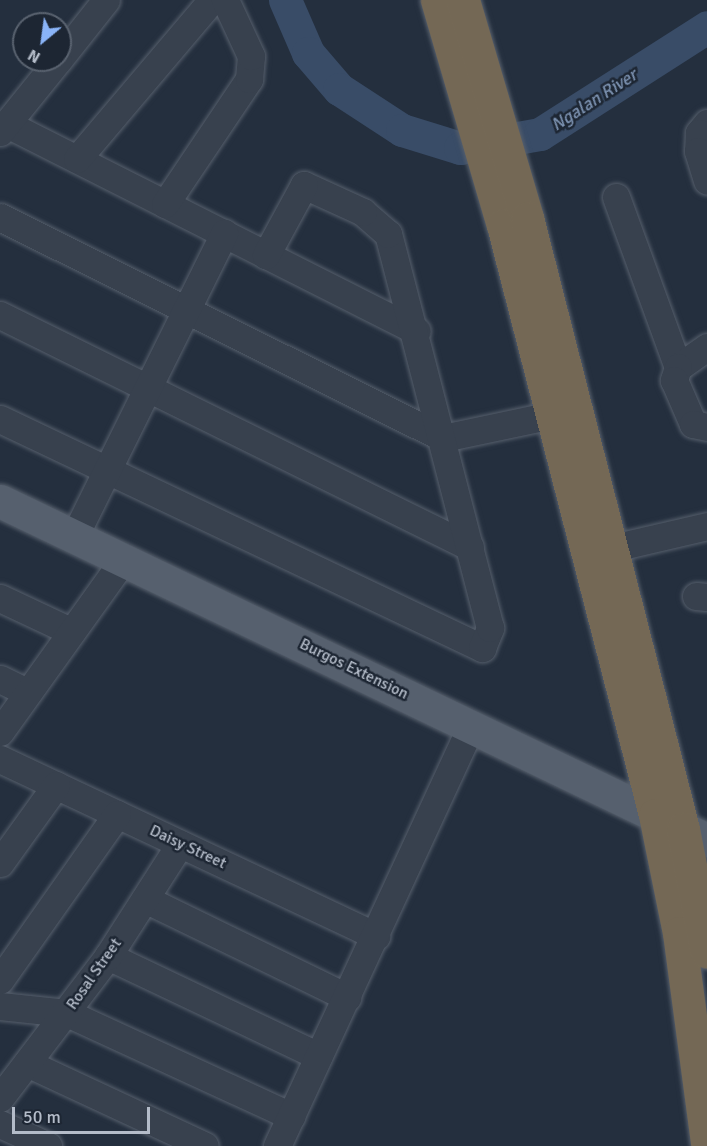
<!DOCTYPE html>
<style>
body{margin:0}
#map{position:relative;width:707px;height:1146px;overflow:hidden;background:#242f3e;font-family:Signika,sans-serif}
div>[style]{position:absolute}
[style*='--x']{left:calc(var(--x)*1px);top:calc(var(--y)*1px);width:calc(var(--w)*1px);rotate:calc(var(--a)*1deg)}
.river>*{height:33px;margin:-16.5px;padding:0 16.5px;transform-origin:16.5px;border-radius:16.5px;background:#394c67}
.roads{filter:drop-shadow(0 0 2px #565f6c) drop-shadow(0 0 2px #565f6c)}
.minor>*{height:27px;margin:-13.5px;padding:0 13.5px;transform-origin:13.5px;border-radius:13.5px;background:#38414e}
.major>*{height:33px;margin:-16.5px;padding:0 16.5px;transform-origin:16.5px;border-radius:16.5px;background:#56606e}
.highway>*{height:33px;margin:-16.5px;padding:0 16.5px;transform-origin:16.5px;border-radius:16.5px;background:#746855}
span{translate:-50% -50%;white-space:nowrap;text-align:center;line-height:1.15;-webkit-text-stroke:5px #1d2633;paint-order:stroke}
.street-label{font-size:16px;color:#b4bcc9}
.water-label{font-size:18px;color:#7c92b1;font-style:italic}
.north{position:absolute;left:12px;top:12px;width:60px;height:60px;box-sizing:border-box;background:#1d2633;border:2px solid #59626f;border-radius:50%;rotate:209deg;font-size:16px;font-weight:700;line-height:24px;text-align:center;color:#b4bcc9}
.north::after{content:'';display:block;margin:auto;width:21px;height:27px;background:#8ab4f8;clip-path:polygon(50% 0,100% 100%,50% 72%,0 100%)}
.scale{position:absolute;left:12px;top:1107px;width:138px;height:27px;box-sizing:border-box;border:3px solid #b4bcc9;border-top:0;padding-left:8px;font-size:18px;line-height:21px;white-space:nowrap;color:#b4bcc9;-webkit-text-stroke:4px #1d2633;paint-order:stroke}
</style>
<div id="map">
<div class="river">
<div style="--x:285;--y:0;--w:58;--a:66.5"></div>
<div style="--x:308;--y:53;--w:48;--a:49.3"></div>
<div style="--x:339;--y:89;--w:75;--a:33.1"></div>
<div style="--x:402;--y:130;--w:61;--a:17.2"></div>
<div style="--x:460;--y:148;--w:81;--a:-9.9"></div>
<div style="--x:540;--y:134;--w:198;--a:-32.6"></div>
</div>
<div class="roads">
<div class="minor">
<div style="--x:60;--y:58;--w:74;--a:-51.6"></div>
<div style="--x:707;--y:123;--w:13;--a:129"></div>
<div style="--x:699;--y:133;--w:18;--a:93"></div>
<div style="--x:698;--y:151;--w:31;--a:73"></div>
<div style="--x:7;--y:124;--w:459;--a:26.8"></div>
<div style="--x:0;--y:132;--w:92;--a:-51.1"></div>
<div style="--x:77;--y:159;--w:209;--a:-49.7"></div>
<div style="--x:616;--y:197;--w:181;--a:70"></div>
<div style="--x:165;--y:204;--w:151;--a:-56.1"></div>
<div style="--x:249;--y:79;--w:23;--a:-85"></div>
<div style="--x:251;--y:56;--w:62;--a:-114.9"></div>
<div style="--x:0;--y:217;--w:495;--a:26.5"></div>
<div style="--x:443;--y:438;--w:131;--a:-11.9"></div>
<div style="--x:0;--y:315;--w:524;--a:26.27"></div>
<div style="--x:707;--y:347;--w:35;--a:145"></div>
<div style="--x:678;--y:367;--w:14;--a:107"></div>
<div style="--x:674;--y:380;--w:48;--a:66.6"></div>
<div style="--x:693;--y:424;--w:14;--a:12"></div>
<div style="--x:0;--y:419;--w:534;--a:25.41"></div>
<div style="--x:482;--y:648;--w:22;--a:-68"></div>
<div style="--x:490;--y:628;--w:407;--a:-104.5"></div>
<div style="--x:388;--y:234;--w:33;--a:-139"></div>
<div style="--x:363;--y:212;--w:65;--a:-155.4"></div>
<div style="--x:304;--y:185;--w:80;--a:118.5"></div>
<div style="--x:75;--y:535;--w:337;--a:-63.7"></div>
<div style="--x:591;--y:553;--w:119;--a:-13.1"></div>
<div style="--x:696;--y:596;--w:11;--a:5"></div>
<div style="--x:0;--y:598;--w:77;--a:25.2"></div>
<div style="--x:0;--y:679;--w:30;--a:26"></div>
<div style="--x:0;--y:732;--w:213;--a:-54.4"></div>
<div style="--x:0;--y:759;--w:416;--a:25.2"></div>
<div style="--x:0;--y:863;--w:96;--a:-54.3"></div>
<div style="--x:145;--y:899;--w:225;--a:25.9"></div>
<div style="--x:108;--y:956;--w:233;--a:25.4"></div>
<div style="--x:0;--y:980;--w:203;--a:-54.8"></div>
<div style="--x:0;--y:1006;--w:67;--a:6"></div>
<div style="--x:67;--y:1013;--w:247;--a:24.7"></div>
<div style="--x:27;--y:1063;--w:196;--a:25"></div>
<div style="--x:0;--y:1098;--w:178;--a:-52.7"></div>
<div style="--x:108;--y:956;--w:133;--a:-57.3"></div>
<div style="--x:0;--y:1124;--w:53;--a:24.6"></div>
<div style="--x:277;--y:1146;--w:463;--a:-65.2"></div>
</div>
<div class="major">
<div style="--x:0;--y:501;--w:784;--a:25.62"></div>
</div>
<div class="highway">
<div style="--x:437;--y:0;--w:234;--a:73.7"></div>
<div style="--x:503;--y:225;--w:609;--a:75.55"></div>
<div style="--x:655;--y:815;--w:120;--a:78.5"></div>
<div style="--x:679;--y:933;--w:211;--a:82.4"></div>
<div style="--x:463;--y:0;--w:227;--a:73.6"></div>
<div style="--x:527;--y:218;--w:631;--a:75.68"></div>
<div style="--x:683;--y:829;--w:125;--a:79"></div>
</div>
</div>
<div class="street-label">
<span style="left:354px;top:669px;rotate:26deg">Burgos Extension</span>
<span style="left:188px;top:847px;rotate:25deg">Daisy Street</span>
<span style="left:94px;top:974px;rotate:-55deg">Rosal Street</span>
</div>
<div class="water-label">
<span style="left:594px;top:100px;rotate:-33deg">Ngalan River</span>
</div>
<div class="north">N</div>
<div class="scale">50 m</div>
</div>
